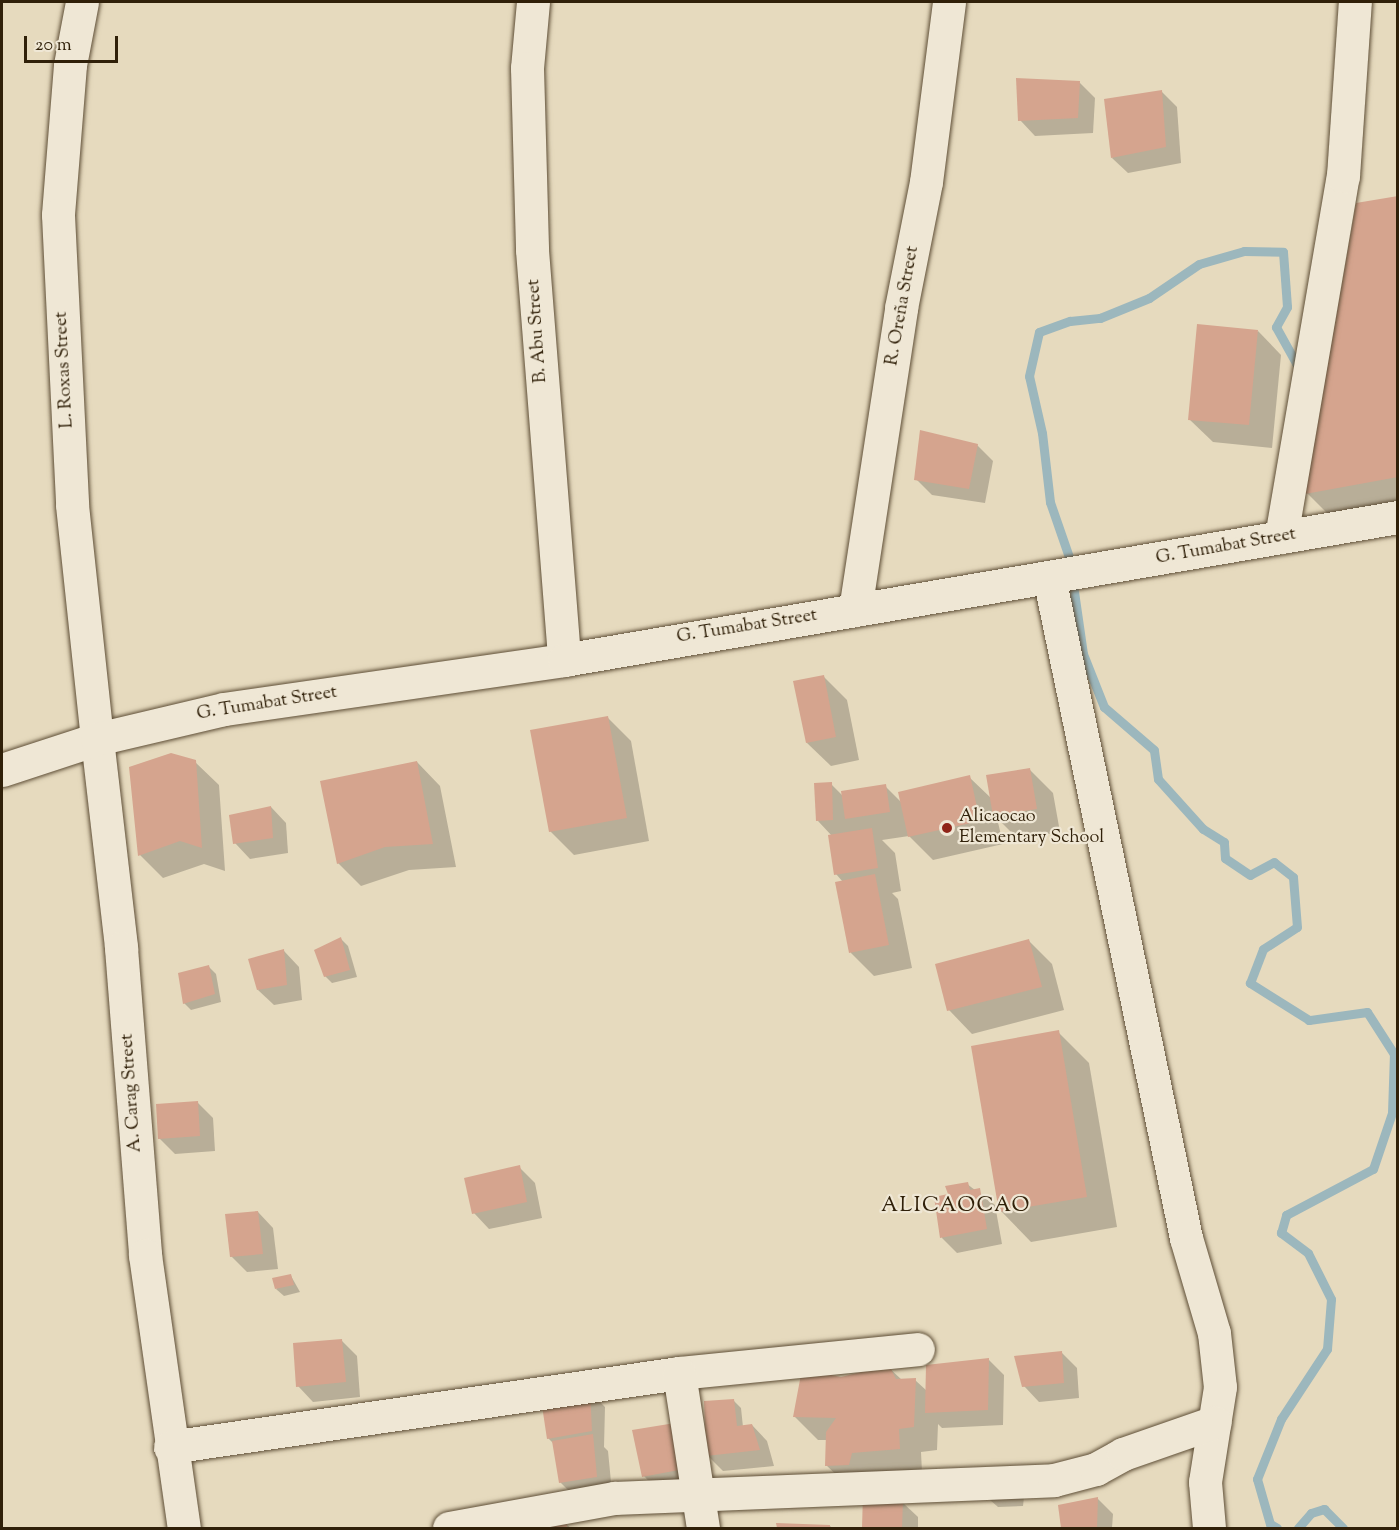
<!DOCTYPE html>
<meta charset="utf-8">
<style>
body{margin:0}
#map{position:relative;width:1399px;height:1530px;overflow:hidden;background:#e6dabe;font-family:"Sorts Mill Goudy",serif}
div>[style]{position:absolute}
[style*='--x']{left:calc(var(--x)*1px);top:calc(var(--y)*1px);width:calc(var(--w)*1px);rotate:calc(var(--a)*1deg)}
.shadow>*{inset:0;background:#0003}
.stream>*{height:9px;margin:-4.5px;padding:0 4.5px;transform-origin:4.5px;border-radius:4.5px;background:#9cb7bd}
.building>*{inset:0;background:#d5a48e}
.roads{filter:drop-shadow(0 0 2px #5e4e36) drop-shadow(0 0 2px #5e4e36)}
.minor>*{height:33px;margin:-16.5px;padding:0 16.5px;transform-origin:16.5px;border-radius:16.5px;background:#efe7d5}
.tertiary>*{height:33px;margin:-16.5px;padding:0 16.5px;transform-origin:16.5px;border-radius:16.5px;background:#efe7d5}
.secondary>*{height:33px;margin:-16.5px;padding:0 16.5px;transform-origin:16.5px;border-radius:16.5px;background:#efe7d5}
.dots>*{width:16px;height:16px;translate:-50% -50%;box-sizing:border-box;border:3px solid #efe7d5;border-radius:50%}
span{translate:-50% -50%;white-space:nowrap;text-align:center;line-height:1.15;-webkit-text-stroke:4.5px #efe7d5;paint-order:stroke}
.street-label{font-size:18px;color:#302009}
.poi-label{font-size:18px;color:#302009}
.left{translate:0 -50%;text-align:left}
.quarter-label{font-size:21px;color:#302009;letter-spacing:1.5px}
.frame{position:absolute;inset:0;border:3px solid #302009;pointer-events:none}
.scale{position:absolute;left:24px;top:36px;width:94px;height:27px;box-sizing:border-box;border:3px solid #302009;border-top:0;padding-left:8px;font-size:18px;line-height:21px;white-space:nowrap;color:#302009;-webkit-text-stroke:4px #efe7d5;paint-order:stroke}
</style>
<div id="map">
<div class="shadow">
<div style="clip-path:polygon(1079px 82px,1095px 98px,1093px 133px,1035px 136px,1020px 120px)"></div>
<div style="clip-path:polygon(1162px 92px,1177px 107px,1181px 163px,1128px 173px,1112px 158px)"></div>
<div style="clip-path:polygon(1398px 198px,1398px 513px,1337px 523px,1307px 493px)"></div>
<div style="clip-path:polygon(1258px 331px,1281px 355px,1272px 448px,1213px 442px,1189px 419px)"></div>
<div style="clip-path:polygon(977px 445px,993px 461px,985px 503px,932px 495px,916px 479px)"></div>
<div style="clip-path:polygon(824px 677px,847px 700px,859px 760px,831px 766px,807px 743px)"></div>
<div style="clip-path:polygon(607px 717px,631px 741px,649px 841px,574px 855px,550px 831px)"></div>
<div style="clip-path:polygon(195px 762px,219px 785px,225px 871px,204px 864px,163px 878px,140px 855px)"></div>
<div style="clip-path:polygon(417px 762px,440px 786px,456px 867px,409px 870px,361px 886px,338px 863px)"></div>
<div style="clip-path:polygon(1029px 769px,1053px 793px,1060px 832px,1018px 839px,997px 818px,1003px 844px,933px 860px,909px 836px,882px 840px,895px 853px,901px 891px,892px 893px,898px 899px,912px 968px,874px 976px,851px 953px,843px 882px,836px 874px,832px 836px,818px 821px,831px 784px,843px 796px,885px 786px,901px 802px,969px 777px,992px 799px)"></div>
<div style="clip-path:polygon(271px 807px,286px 823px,288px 853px,250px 859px,235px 843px)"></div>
<div style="clip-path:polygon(341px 939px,348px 946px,357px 977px,332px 983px,325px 976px)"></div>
<div style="clip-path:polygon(1029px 941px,1052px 964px,1064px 1010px,972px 1034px,949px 1010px)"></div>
<div style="clip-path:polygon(284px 951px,299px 967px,302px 1000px,274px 1005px,258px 990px)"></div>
<div style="clip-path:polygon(209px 967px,216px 974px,221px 1002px,191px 1010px,184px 1003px)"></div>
<div style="clip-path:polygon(1058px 1032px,1089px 1063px,1117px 1227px,1031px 1242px,1001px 1211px)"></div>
<div style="clip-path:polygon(197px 1102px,213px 1118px,215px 1151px,175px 1154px,159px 1138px)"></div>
<div style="clip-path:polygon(519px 1167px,535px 1183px,542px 1218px,489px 1229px,474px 1213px)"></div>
<div style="clip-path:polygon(967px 1184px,995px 1205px,1002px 1244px,957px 1253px,942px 1238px,950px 1195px)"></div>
<div style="clip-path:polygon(258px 1212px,273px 1228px,278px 1269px,247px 1272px,231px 1256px)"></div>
<div style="clip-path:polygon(291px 1276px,300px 1292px,284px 1296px,276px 1289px)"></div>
<div style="clip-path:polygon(341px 1340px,357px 1356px,360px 1397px,313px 1402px,298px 1386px)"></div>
<div style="clip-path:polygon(1061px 1352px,1077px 1368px,1079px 1398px,1039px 1402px,1024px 1386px)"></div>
<div style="clip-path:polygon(989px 1360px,1004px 1375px,1003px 1425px,942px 1428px,938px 1424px,937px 1450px,921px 1452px,922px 1472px,850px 1488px,826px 1465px,827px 1440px,818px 1440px,795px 1417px,841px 1379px,888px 1367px,902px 1380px,915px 1380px,927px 1391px)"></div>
<div style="clip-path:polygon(590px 1392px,605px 1407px,604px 1447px,608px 1451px,612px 1492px,576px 1498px,560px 1482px,555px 1445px,548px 1438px)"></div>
<div style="clip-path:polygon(734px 1401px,741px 1408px,743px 1427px,752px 1425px,767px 1441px,774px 1466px,723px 1471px,707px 1455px)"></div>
<div style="clip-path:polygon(633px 1431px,699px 1485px,659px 1492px,644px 1476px)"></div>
<div style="clip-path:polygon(992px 1490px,1024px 1497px,1023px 1506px,998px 1507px,990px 1500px)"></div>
<div style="clip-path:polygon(864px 1496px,902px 1502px,918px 1517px,918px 1528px,864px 1528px)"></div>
<div style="clip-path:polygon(1097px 1498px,1113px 1514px,1112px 1528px,1062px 1528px,1060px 1506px)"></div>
<div style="clip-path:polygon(566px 1524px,571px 1528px,540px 1528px,540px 1525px)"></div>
<div style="clip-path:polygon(778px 1524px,830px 1526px,832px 1528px,778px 1528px)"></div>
</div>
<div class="stream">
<div style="--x:1277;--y:1528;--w:8;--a:-150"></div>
<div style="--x:1270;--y:1524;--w:47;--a:-106.1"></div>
<div style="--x:1257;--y:1479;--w:65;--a:-68.2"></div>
<div style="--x:1281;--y:1419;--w:84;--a:-56.7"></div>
<div style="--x:1327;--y:1349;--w:50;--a:-85.4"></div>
<div style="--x:1331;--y:1299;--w:51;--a:-116.6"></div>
<div style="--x:1308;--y:1253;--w:34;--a:-143"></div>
<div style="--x:1281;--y:1233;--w:19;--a:-74"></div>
<div style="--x:1286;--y:1215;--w:98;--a:-27.9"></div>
<div style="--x:1373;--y:1169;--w:59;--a:-71.3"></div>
<div style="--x:1392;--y:1113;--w:59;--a:-88.1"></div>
<div style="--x:1394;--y:1054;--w:50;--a:-122.7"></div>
<div style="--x:1367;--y:1012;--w:59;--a:172.1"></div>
<div style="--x:1309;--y:1020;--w:70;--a:-147.9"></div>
<div style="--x:1250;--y:983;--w:36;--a:-69"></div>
<div style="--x:1263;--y:949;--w:40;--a:-32.9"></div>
<div style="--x:1297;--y:927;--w:50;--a:-94.6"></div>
<div style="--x:1293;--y:877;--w:24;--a:-142"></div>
<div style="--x:1274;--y:862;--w:27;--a:152"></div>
<div style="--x:1250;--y:875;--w:30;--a:-146"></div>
<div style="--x:1225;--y:858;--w:16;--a:-94"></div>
<div style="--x:1224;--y:842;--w:25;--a:-148"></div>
<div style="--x:1203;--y:829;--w:67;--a:-132"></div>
<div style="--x:1158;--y:779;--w:29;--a:-98"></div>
<div style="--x:1154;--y:750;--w:66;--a:-139.3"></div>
<div style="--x:1104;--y:707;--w:57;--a:-111.6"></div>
<div style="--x:1083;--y:654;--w:98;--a:-98.2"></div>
<div style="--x:1069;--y:557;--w:58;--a:-109.1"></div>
<div style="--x:1050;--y:502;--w:69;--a:-96.6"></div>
<div style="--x:1042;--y:433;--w:58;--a:-102.8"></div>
<div style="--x:1029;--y:376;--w:45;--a:-77.2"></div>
<div style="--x:1039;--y:332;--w:33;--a:-20"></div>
<div style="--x:1070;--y:321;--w:30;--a:-6"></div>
<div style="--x:1100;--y:318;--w:53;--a:-22.2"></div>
<div style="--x:1149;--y:298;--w:60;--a:-34.2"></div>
<div style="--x:1199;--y:264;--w:47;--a:-16.1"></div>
<div style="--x:1244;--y:251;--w:39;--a:1"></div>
<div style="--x:1283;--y:252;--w:55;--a:85.8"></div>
<div style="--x:1287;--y:307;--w:23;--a:119"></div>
<div style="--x:1276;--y:327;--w:41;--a:60.9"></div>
<div style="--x:1296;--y:363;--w:8;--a:23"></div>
<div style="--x:1298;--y:1528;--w:20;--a:-49"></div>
<div style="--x:1311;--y:1513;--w:14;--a:-17"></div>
<div style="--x:1324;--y:1509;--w:27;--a:45"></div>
</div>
<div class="building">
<div style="clip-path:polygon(1016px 78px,1080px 81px,1078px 118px,1018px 121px)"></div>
<div style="clip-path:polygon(1162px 90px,1166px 147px,1111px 158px,1104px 99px)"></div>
<div style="clip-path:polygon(1398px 196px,1398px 477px,1305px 494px,1356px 203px)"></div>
<div style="clip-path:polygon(1197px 324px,1258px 330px,1249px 425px,1188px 420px)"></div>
<div style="clip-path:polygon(920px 430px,978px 444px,969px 489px,914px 480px)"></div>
<div style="clip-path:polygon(824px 675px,836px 737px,806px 743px,793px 681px)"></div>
<div style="clip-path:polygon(608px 716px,627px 818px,549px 832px,530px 730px)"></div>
<div style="clip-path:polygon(171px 753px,196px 760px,202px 848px,180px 841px,138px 856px,129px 767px)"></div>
<div style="clip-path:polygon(417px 761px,433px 844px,385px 847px,337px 864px,320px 781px)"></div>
<div style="clip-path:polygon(1030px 768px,1037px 809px,993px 816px,986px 775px)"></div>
<div style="clip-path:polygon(970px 775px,980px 821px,908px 837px,898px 792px)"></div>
<div style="clip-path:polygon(832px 782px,833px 820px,816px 821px,814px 783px)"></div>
<div style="clip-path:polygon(886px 784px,890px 812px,845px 819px,841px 791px)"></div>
<div style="clip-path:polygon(271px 806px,273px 838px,233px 844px,229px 815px)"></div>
<div style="clip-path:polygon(872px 828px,878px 868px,834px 875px,828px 835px)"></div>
<div style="clip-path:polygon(875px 874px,889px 945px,849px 953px,835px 882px)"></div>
<div style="clip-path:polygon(341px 937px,350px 970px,324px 977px,314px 950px)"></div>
<div style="clip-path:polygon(1029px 939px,1042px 987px,947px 1011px,935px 964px)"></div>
<div style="clip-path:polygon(284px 949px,287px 985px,257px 990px,248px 959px)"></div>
<div style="clip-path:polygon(209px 965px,215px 994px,183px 1004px,178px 973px)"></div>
<div style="clip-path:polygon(1059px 1030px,1087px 1197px,999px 1212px,971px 1046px)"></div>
<div style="clip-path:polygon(198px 1101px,200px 1136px,158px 1139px,156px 1104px)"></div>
<div style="clip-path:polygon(520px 1165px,527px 1202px,472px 1214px,464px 1178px)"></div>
<div style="clip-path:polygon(968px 1182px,970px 1190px,980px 1188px,987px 1229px,940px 1238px,934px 1197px,948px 1194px,945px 1186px)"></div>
<div style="clip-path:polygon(258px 1211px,263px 1254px,230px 1257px,225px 1214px)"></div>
<div style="clip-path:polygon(291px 1274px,294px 1285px,275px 1289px,272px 1278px)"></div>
<div style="clip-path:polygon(342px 1339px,346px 1382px,296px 1387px,293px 1343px)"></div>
<div style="clip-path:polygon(1062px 1351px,1064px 1383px,1022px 1387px,1014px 1356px)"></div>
<div style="clip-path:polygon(989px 1358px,988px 1410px,925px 1413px,926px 1365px)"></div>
<div style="clip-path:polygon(889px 1365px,896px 1379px,916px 1378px,914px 1427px,899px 1429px,900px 1449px,852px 1453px,849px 1465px,825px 1466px,826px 1432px,836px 1418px,793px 1417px,802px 1369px,841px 1377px)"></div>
<div style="clip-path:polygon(590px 1390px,592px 1431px,547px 1439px,541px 1399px)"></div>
<div style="clip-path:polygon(734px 1399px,737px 1426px,752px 1424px,760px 1450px,706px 1456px,704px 1401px)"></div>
<div style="clip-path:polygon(675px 1423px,684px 1469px,642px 1477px,632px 1430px)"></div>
<div style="clip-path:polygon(593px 1434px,597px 1477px,559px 1483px,552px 1441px)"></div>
<div style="clip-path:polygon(863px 1494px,903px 1500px,902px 1528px,862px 1528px)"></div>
<div style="clip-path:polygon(1098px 1497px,1097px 1528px,1061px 1528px,1058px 1505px)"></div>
<div style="clip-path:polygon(567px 1522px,567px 1528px,538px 1528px)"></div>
<div style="clip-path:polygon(776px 1523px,830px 1525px,830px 1528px,777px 1528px)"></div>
</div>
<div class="roads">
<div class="minor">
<div style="--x:533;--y:2;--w:66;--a:95.2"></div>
<div style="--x:527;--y:68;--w:182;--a:88.4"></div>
<div style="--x:532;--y:250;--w:411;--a:85.5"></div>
<div style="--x:1281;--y:537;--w:366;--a:-80.3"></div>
<div style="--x:1343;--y:176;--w:174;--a:-86.1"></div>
<div style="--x:1049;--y:577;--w:675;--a:78.29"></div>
<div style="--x:1186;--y:1238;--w:99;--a:73.6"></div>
<div style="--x:1214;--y:1333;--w:54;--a:83.7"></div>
<div style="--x:1220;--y:1387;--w:96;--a:99"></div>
<div style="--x:1205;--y:1482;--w:46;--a:85"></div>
<div style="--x:855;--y:610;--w:305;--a:-81.3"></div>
<div style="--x:901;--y:308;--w:128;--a:-78.8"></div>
<div style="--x:926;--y:182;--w:181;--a:-82.7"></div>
<div style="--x:97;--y:739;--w:210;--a:83.4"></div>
<div style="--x:121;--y:948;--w:308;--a:85.5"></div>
<div style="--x:145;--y:1255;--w:276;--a:81.9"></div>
<div style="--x:679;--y:1373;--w:240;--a:-5.7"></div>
<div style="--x:170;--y:1447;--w:514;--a:-8.27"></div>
<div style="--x:679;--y:1373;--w:157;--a:81.2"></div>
<div style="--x:449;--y:1528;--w:168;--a:-10.3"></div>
<div style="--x:614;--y:1498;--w:440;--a:-2.3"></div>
<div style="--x:1054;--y:1480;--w:43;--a:-14.7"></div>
<div style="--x:1096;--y:1469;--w:31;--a:-29"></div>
<div style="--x:1123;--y:1454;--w:97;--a:-19.2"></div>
</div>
<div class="tertiary">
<div style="--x:82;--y:2;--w:64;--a:100.8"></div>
<div style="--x:70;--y:65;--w:150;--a:94.6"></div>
<div style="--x:58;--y:215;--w:290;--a:87.2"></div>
<div style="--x:72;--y:505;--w:235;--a:83.9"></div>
</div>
<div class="secondary">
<div style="--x:2;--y:770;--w:100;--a:-18.1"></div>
<div style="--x:97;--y:739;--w:130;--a:-13.3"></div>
<div style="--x:224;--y:709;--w:344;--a:-8.2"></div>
<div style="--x:564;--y:660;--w:846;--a:-9.73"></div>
</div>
</div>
<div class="dots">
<div style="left:947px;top:828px;background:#8f2418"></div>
</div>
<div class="street-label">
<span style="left:903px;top:306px;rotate:-80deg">R. Oreña Street</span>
<span style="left:538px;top:331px;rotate:-94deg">B. Abu Street</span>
<span style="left:65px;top:370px;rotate:-93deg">L. Roxas Street</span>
<span style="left:1226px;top:547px;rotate:-10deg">G. Tumabat Street</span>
<span style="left:747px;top:627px;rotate:-9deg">G. Tumabat Street</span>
<span style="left:267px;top:704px;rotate:-9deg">G. Tumabat Street</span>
<span style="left:132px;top:1093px;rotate:-94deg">A. Carag Street</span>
</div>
<div class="poi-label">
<span class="left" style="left:959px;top:828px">Alicaocao<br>Elementary School</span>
</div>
<div class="quarter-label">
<span style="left:956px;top:1206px">ALICAOCAO</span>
</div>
<div class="frame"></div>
<div class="scale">20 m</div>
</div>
